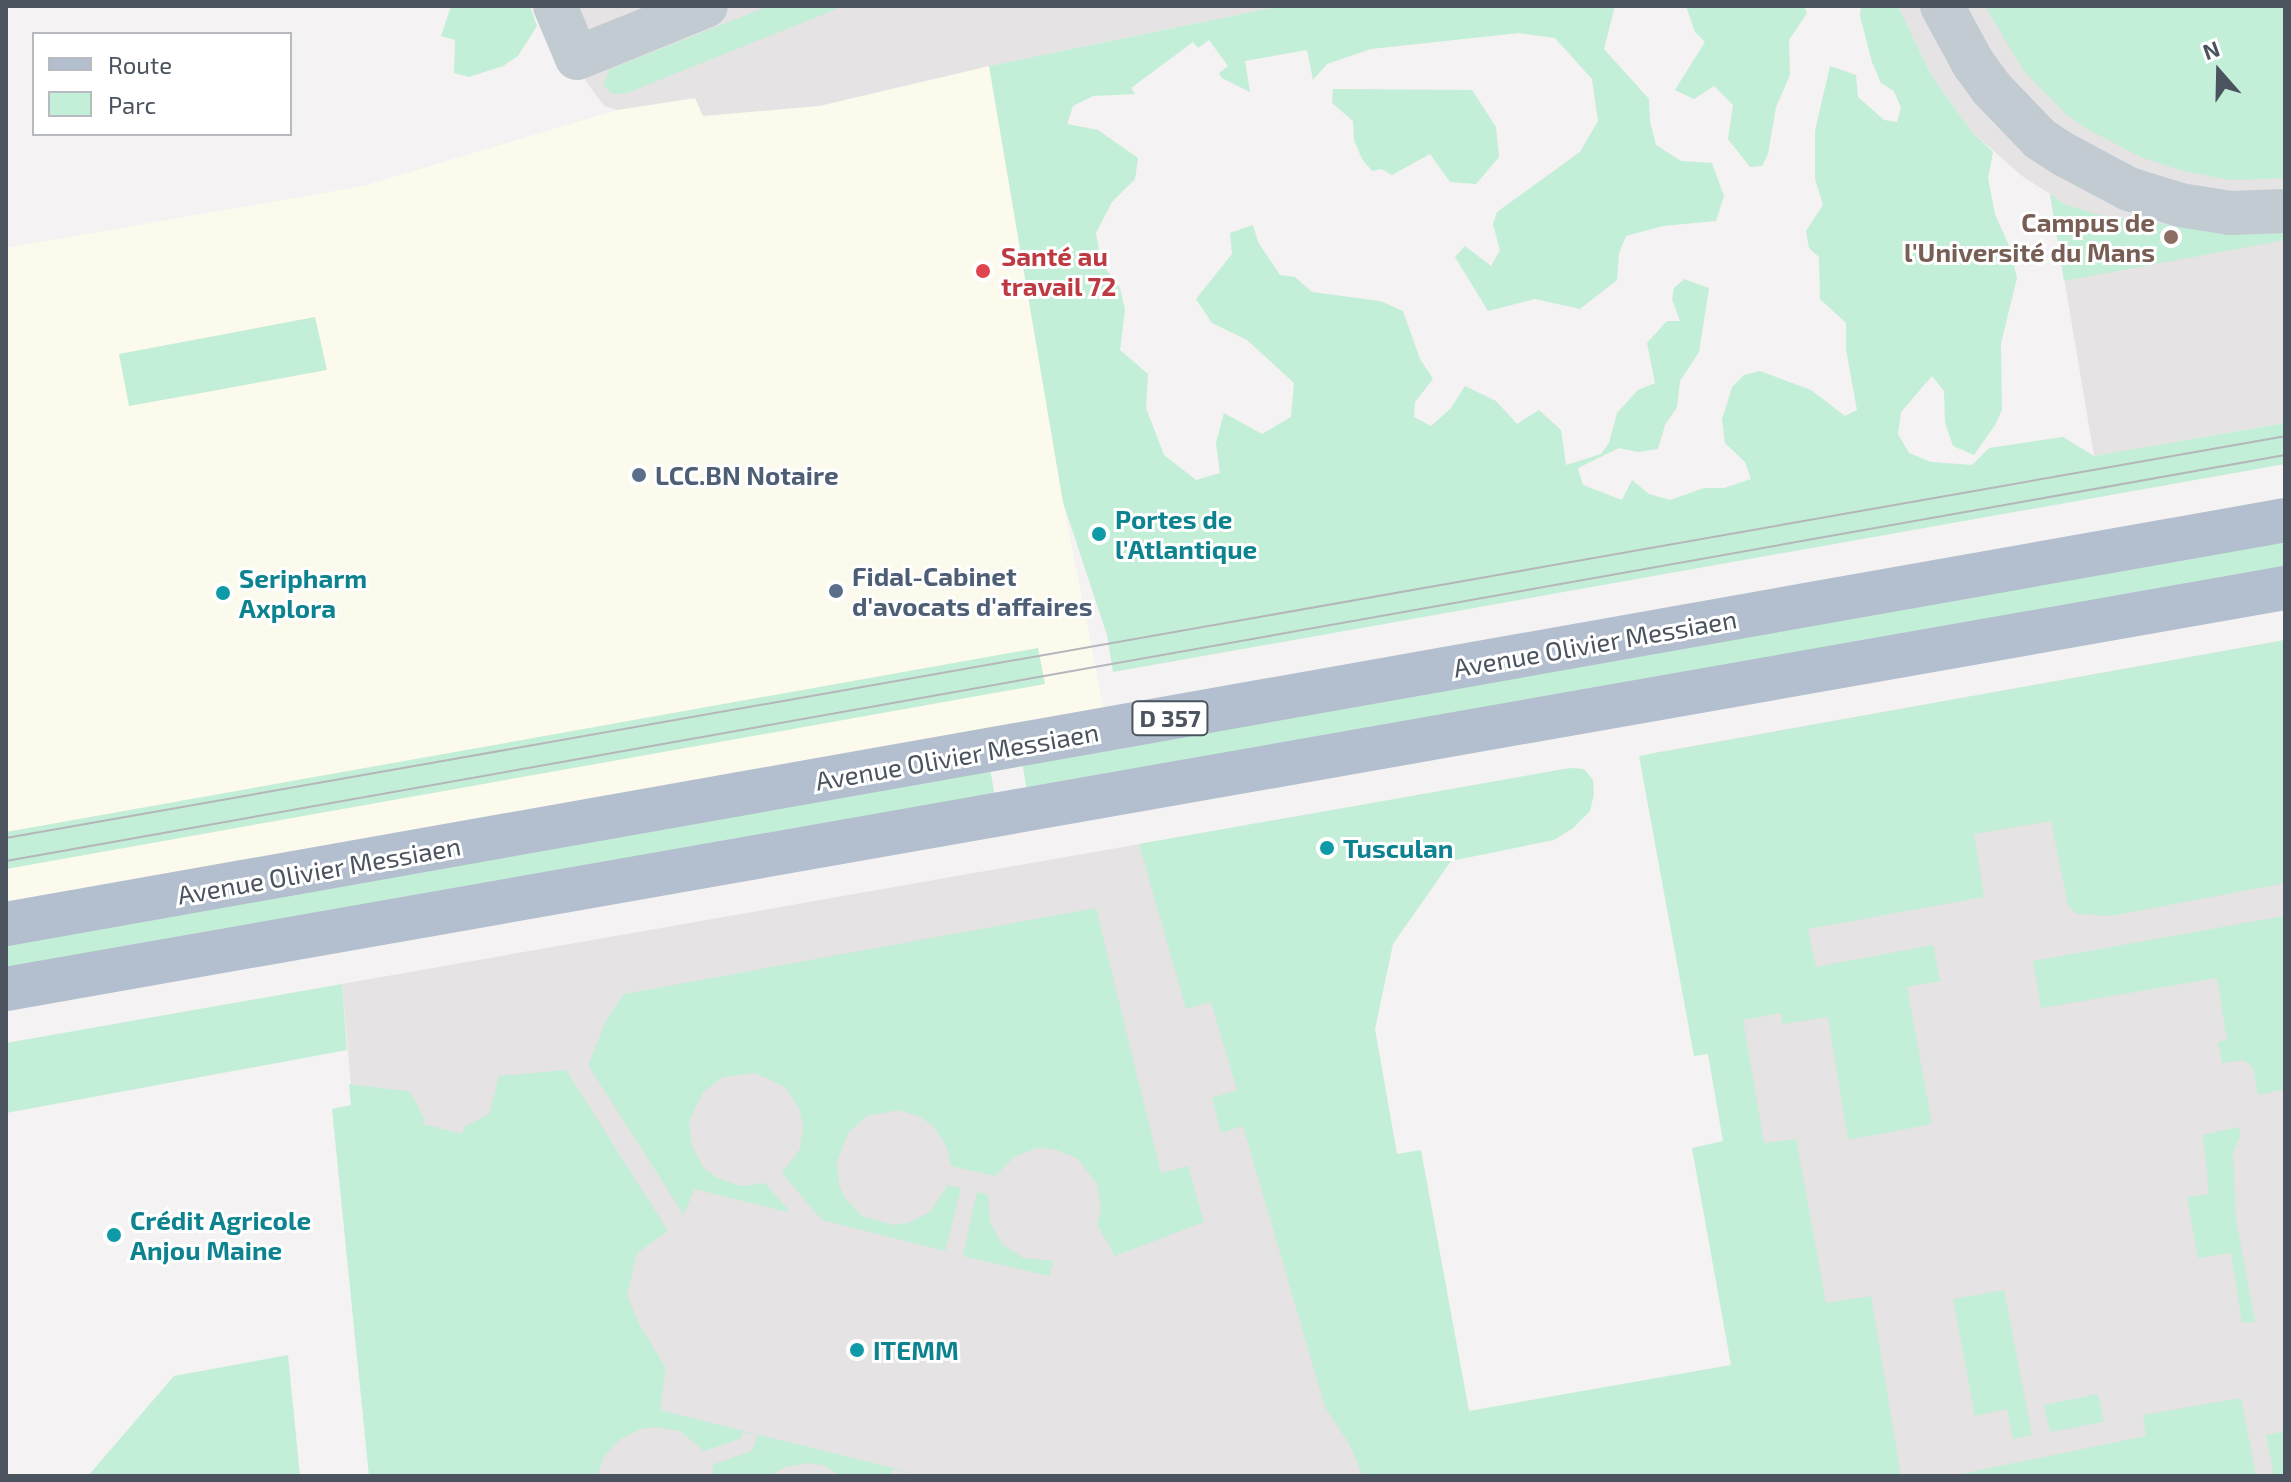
<!DOCTYPE html>
<meta charset="utf-8">
<style>
body{margin:0}
#map{position:relative;width:2291px;height:1482px;overflow:hidden;background:#f4f2f2;font-family:"Exo 2",sans-serif}
div>[style]{position:absolute}
[style*='--x']{left:calc(var(--x)*1px);top:calc(var(--y)*1px);width:calc(var(--w)*1px);rotate:calc(var(--a)*1deg)}
.commercial>*{inset:0;background:#fcf9ed}
.education>*{inset:0;background:#e5e3e3}
.green>*{inset:0;background:#c3eed7}
.minor>*{height:44px;margin:-22px;padding:0 22px;transform-origin:22px;border-radius:22px;background:#c3cbd2}
.major>*{height:44px;margin:-22px;padding:0 22px;transform-origin:22px;border-radius:22px;background:#b3bfce}
.tram>*{height:2px;margin:-1px;padding:0 1px;transform-origin:1px;border-radius:1px;background:#b4b6bb}
.dots>*{width:22px;height:22px;translate:-50% -50%;box-sizing:border-box;border:4px solid #fff;border-radius:50%}
span{translate:-50% -50%;white-space:nowrap;text-align:center;line-height:1.15;-webkit-text-stroke:6px #fff;paint-order:stroke}
.shield-label span{padding:2px 6px;background:#fff;border:2px solid;border-radius:6px;-webkit-text-stroke-width:0}
.shield-label{font-size:24px;color:#4a535e;font-weight:700}
.education-label{font-size:26px;color:#785e54;font-weight:700}
.right{translate:-100% -50%;text-align:right}
.health-label{font-size:26px;color:#be3a42;font-weight:700}
.left{translate:0 -50%;text-align:left}
.service-label{font-size:26px;color:#4e5e75;font-weight:700}
.culture-label{font-size:26px;color:#0d838f;font-weight:700}
.street-label{font-size:26px;color:#4a535e}
.frame{position:absolute;inset:0;border:8px solid #4a535e;pointer-events:none}
.legend{position:absolute;left:32px;top:32px;width:260px;height:104px;box-sizing:border-box;background:#fff;border:2px solid #b7babf;margin:0;padding:10px 14px;list-style:none;font-size:24px;color:#4a535e}
.legend li{display:flex;align-items:center;gap:16px;height:40px}
.legend b{width:40px;border:2px solid #b7babf}
.north{position:absolute;left:2179px;top:32px;width:80px;height:80px;-webkit-text-stroke:6px #fff;paint-order:stroke;rotate:340deg;font-size:22px;font-weight:700;line-height:32px;text-align:center;color:#4a535e}
.north::after{content:'';display:block;margin:auto;width:28px;height:36px;background:#4a535e;clip-path:polygon(50% 0,100% 100%,50% 72%,0 100%)}
</style>
<div id="map">
<div class="commercial">
<div style="clip-path:polygon(989px 66px,1063px 502px,1104px 710px,6px 924px,6px 248px,363px 186px,617px 110px,696px 98px,819px 106px)"></div>
</div>
<div class="education">
<div style="clip-path:polygon(555px 6px,1280px 6px,989px 66px,819px 106px,703px 116px,695px 98px,617px 110px,604px 106px,586px 81px)"></div>
<div style="clip-path:polygon(1898px 6px,2285px 6px,2285px 423px,2094px 456px,2050px 194px,2022px 176px,1971px 131px,1931px 75px)"></div>
<div style="clip-path:polygon(2285px 640px,2285px 1476px,1787px 1476px,1654px 753px)"></div>
<div style="clip-path:polygon(1310px 814px,1464px 1476px,386px 1476px,342px 984px)"></div>
</div>
<div class="green">
<div style="clip-path:polygon(451px 6px,530px 6px,537px 26px,518px 56px,503px 66px,469px 77px,454px 73px,455px 40px,441px 36px)"></div>
<div style="clip-path:polygon(769px 6px,844px 6px,627px 93px,612px 94px,603px 85px,610px 69px)"></div>
<div style="clip-path:polygon(1280px 6px,1615px 6px,1604px 49px,1649px 99px,1650px 122px,1656px 145px,1681px 161px,1712px 163px,1724px 196px,1716px 221px,1663px 226px,1626px 236px,1619px 253px,1617px 280px,1580px 309px,1535px 299px,1488px 311px,1455px 257px,1465px 246px,1491px 266px,1500px 250px,1493px 224px,1497px 212px,1580px 152px,1598px 121px,1592px 79px,1555px 38px,1519px 33px,1371px 49px,1327px 64px,1313px 80px,1307px 50px,1245px 61px,1250px 92px,1222px 78px,1219px 73px,1228px 66px,1209px 40px,1198px 48px,1193px 42px,1131px 88px,1135px 94px,1093px 96px,1073px 106px,1067px 124px,1098px 130px,1138px 158px,1135px 179px,1112px 202px,1096px 233px,1101px 263px,1120px 288px,1125px 310px,1120px 350px,1148px 374px,1146px 408px,1164px 455px,1196px 480px,1220px 473px,1216px 443px,1224px 413px,1262px 434px,1291px 417px,1294px 383px,1247px 340px,1212px 323px,1196px 299px,1232px 254px,1230px 233px,1253px 225px,1258px 242px,1280px 275px,1295px 277px,1312px 292px,1380px 301px,1403px 311px,1420px 359px,1433px 379px,1415px 402px,1414px 417px,1431px 426px,1451px 408px,1465px 386px,1496px 401px,1517px 424px,1539px 410px,1561px 430px,1566px 465px,1601px 454px,1609px 443px,1617px 413px,1638px 390px,1655px 383px,1647px 343px,1667px 321px,1680px 321px,1672px 299px,1674px 288px,1684px 279px,1709px 288px,1699px 352px,1680px 381px,1677px 407px,1665px 425px,1658px 449px,1638px 452px,1619px 448px,1578px 468px,1583px 485px,1622px 500px,1632px 480px,1649px 494px,1670px 500px,1704px 488px,1724px 488px,1751px 479px,1745px 462px,1725px 443px,1722px 420px,1732px 387px,1744px 375px,1760px 371px,1811px 390px,1845px 416px,1857px 410px,1846px 349px,1846px 323px,1820px 299px,1819px 257px,1809px 248px,1806px 231px,1823px 205px,1815px 179px,1815px 131px,1830px 66px,1856px 75px,1858px 97px,1884px 120px,1897px 122px,1901px 108px,1894px 91px,1881px 83px,1872px 62px,1860px 16px,1861px 6px,1898px 6px,1931px 75px,1971px 131px,1993px 152px,1988px 178px,1995px 214px,2009px 246px,2017px 278px,2001px 343px,2002px 410px,1995px 425px,1974px 455px,1953px 446px,1945px 422px,1944px 391px,1932px 376px,1901px 412px,1898px 434px,1909px 453px,1931px 462px,1972px 465px,1989px 448px,2063px 437px,2094px 456px,2285px 423px,2285px 464px,1113px 672px,1107px 635px,1063px 502px,989px 66px)"></div>
<div style="clip-path:polygon(1686px 6px,1804px 6px,1807px 13px,1789px 40px,1790px 75px,1776px 107px,1768px 154px,1762px 166px,1750px 167px,1728px 139px,1733px 105px,1714px 86px,1694px 99px,1675px 90px,1705px 42px,1695px 32px)"></div>
<div style="clip-path:polygon(1985px 6px,2285px 6px,2285px 178px,2231px 180px,2187px 172px,2143px 158px,2087px 129px,2067px 115px,2024px 71px)"></div>
<div style="clip-path:polygon(1333px 89px,1472px 90px,1496px 127px,1499px 157px,1476px 184px,1450px 182px,1430px 154px,1392px 175px,1381px 169px,1372px 171px,1362px 159px,1354px 140px,1353px 121px,1332px 103px)"></div>
<div style="clip-path:polygon(2050px 194px,2064px 204px,2105px 217px,2235px 232px,2285px 232px,2285px 240px,2064px 281px)"></div>
<div style="clip-path:polygon(315px 317px,327px 370px,129px 406px,119px 354px)"></div>
<div style="clip-path:polygon(2285px 534px,2285px 573px,1028px 797px,1021px 756px)"></div>
<div style="clip-path:polygon(2285px 640px,2285px 883px,2111px 916px,2076px 914px,2068px 905px,2051px 821px,1974px 834px,1984px 897px,1808px 929px,1816px 967px,1933px 945px,1940px 981px,1907px 987px,1932px 1124px,1848px 1140px,1828px 1017px,1783px 1024px,1781px 1013px,1743px 1020px,1764px 1143px,1796px 1139px,1826px 1303px,1871px 1296px,1901px 1476px,1363px 1476px,1350px 1445px,1325px 1407px,1243px 1126px,1221px 1133px,1212px 1098px,1237px 1090px,1211px 1002px,1186px 1009px,1139px 844px,1570px 768px,1584px 769px,1593px 780px,1594px 794px,1590px 811px,1573px 828px,1554px 840px,1451px 861px,1393px 944px,1375px 1029px,1397px 1154px,1421px 1150px,1469px 1411px,1731px 1365px,1692px 1148px,1723px 1141px,1708px 1054px,1694px 1056px,1639px 756px)"></div>
<div style="clip-path:polygon(1038px 648px,1045px 684px,6px 869px,6px 832px)"></div>
<div style="clip-path:polygon(989px 762px,996px 803px,6px 980px,6px 935px)"></div>
<div style="clip-path:polygon(1096px 908px,1161px 1173px,1188px 1166px,1204px 1222px,1115px 1256px,1097px 1224px,1101px 1208px,1097px 1184px,1077px 1158px,1054px 1149px,1037px 1148px,1014px 1157px,995px 1176px,951px 1166px,947px 1147px,934px 1127px,921px 1117px,898px 1110px,867px 1116px,849px 1132px,837px 1161px,839px 1185px,846px 1199px,862px 1216px,893px 1225px,908px 1223px,930px 1212px,948px 1185px,961px 1188px,945px 1251px,822px 1220px,782px 1173px,800px 1149px,803px 1125px,799px 1108px,785px 1087px,755px 1073px,723px 1077px,703px 1092px,689px 1121px,692px 1146px,704px 1168px,717px 1178px,741px 1186px,765px 1183px,791px 1213px,694px 1189px,684px 1215px,588px 1065px,606px 1021px,624px 994px)"></div>
<div style="clip-path:polygon(2284px 916px,2285px 1089px,2258px 1095px,2253px 1067px,2243px 1060px,2222px 1063px,2218px 1042px,2227px 1040px,2217px 978px,2041px 1008px,2033px 961px)"></div>
<div style="clip-path:polygon(342px 984px,347px 1050px,6px 1113px,6px 1043px)"></div>
<div style="clip-path:polygon(566px 1070px,668px 1231px,637px 1253px,627px 1295px,640px 1326px,666px 1368px,660px 1410px,893px 1468px,921px 1476px,893px 1469px,890px 1476px,842px 1476px,823px 1465px,808px 1463px,785px 1467px,769px 1476px,714px 1476px,712px 1465px,752px 1451px,758px 1435px,743px 1432px,740px 1439px,704px 1451px,680px 1431px,656px 1427px,641px 1429px,620px 1439px,604px 1456px,597px 1476px,369px 1476px,332px 1109px,351px 1105px,349px 1084px,405px 1091px,410px 1092px,424px 1118px,423px 1124px,462px 1134px,464px 1127px,489px 1114px,499px 1076px)"></div>
<div style="clip-path:polygon(2239px 1127px,2240px 1136px,2233px 1153px,2236px 1220px,2255px 1322px,2242px 1323px,2231px 1253px,2198px 1258px,2187px 1197px,2209px 1194px,2203px 1135px)"></div>
<div style="clip-path:polygon(977px 1192px,988px 1195px,990px 1222px,1002px 1244px,1023px 1258px,1054px 1261px,1049px 1276px,963px 1256px)"></div>
<div style="clip-path:polygon(2004px 1290px,2032px 1435px,2013px 1439px,2007px 1409px,1975px 1416px,1953px 1299px)"></div>
<div style="clip-path:polygon(288px 1355px,300px 1476px,88px 1476px,174px 1376px)"></div>
<div style="clip-path:polygon(2098px 1394px,2104px 1422px,2050px 1432px,2044px 1405px)"></div>
<div style="clip-path:polygon(2241px 1398px,2256px 1476px,1951px 1476px,2146px 1436px,2143px 1415px)"></div>
<div style="clip-path:polygon(2285px 1431px,2285px 1476px,2274px 1476px,2266px 1435px)"></div>
</div>
<div class="minor">
<div style="--x:555;--y:6;--w:56;--a:67.1"></div>
<div style="--x:577;--y:58;--w:139;--a:-22"></div>
<div style="--x:1942;--y:6;--w:65;--a:61.5"></div>
<div style="--x:1973;--y:63;--w:31;--a:54"></div>
<div style="--x:1991;--y:88;--w:71;--a:46.1"></div>
<div style="--x:2040;--y:139;--w:30;--a:33"></div>
<div style="--x:2065;--y:155;--w:72;--a:28"></div>
<div style="--x:2129;--y:189;--w:53;--a:17.4"></div>
<div style="--x:2180;--y:205;--w:51;--a:9.1"></div>
<div style="--x:2230;--y:213;--w:55;--a:-2.1"></div>
</div>
<div class="major">
<div style="--x:6;--y:924;--w:2315;--a:-10.05"></div>
<div style="--x:6;--y:989;--w:2314;--a:-9.98"></div>
</div>
<div class="tram">
<div style="--x:6;--y:838;--w:2314;--a:-10"></div>
<div style="--x:6;--y:861;--w:2315;--a:-10.1"></div>
</div>
<div class="dots">
<div style="left:2171px;top:237px;background:#8d6e63"></div>
<div style="left:983px;top:271px;background:#e0444e"></div>
<div style="left:639px;top:475px;background:#5c6f8a"></div>
<div style="left:1099px;top:534px;background:#0f9aa8"></div>
<div style="left:836px;top:591px;background:#5c6f8a"></div>
<div style="left:223px;top:593px;background:#0f9aa8"></div>
<div style="left:1327px;top:848px;background:#0f9aa8"></div>
<div style="left:114px;top:1235px;background:#0f9aa8"></div>
<div style="left:857px;top:1350px;background:#0f9aa8"></div>
</div>
<div class="shield-label">
<span style="left:1170px;top:718px">D 357</span>
</div>
<div class="education-label">
<span class="right" style="left:2155px;top:237px">Campus de<br>l'Université du Mans</span>
</div>
<div class="health-label">
<span class="left" style="left:1001px;top:271px">Santé au<br>travail 72</span>
</div>
<div class="service-label">
<span class="left" style="left:655px;top:475px">LCC.BN Notaire</span>
<span class="left" style="left:852px;top:591px">Fidal-Cabinet<br>d'avocats d'affaires</span>
</div>
<div class="culture-label">
<span class="left" style="left:1115px;top:534px">Portes de<br>l'Atlantique</span>
<span class="left" style="left:239px;top:593px">Seripharm<br>Axplora</span>
<span class="left" style="left:1343px;top:848px">Tusculan</span>
<span class="left" style="left:130px;top:1235px">Crédit Agricole<br>Anjou Maine</span>
<span class="left" style="left:873px;top:1350px">ITEMM</span>
</div>
<div class="street-label">
<span style="left:1595px;top:643px;rotate:-10deg">Avenue Olivier Messiaen</span>
<span style="left:957px;top:756px;rotate:-10deg">Avenue Olivier Messiaen</span>
<span style="left:319px;top:870px;rotate:-10deg">Avenue Olivier Messiaen</span>
</div>
<div class="frame"></div>
<ul class="legend">
<li><b style="height:10px;background:#b3bfce"></b>Route</li>
<li><b style="height:22px;background:#c3eed7"></b>Parc</li>
</ul>
<div class="north">N</div>
</div>
